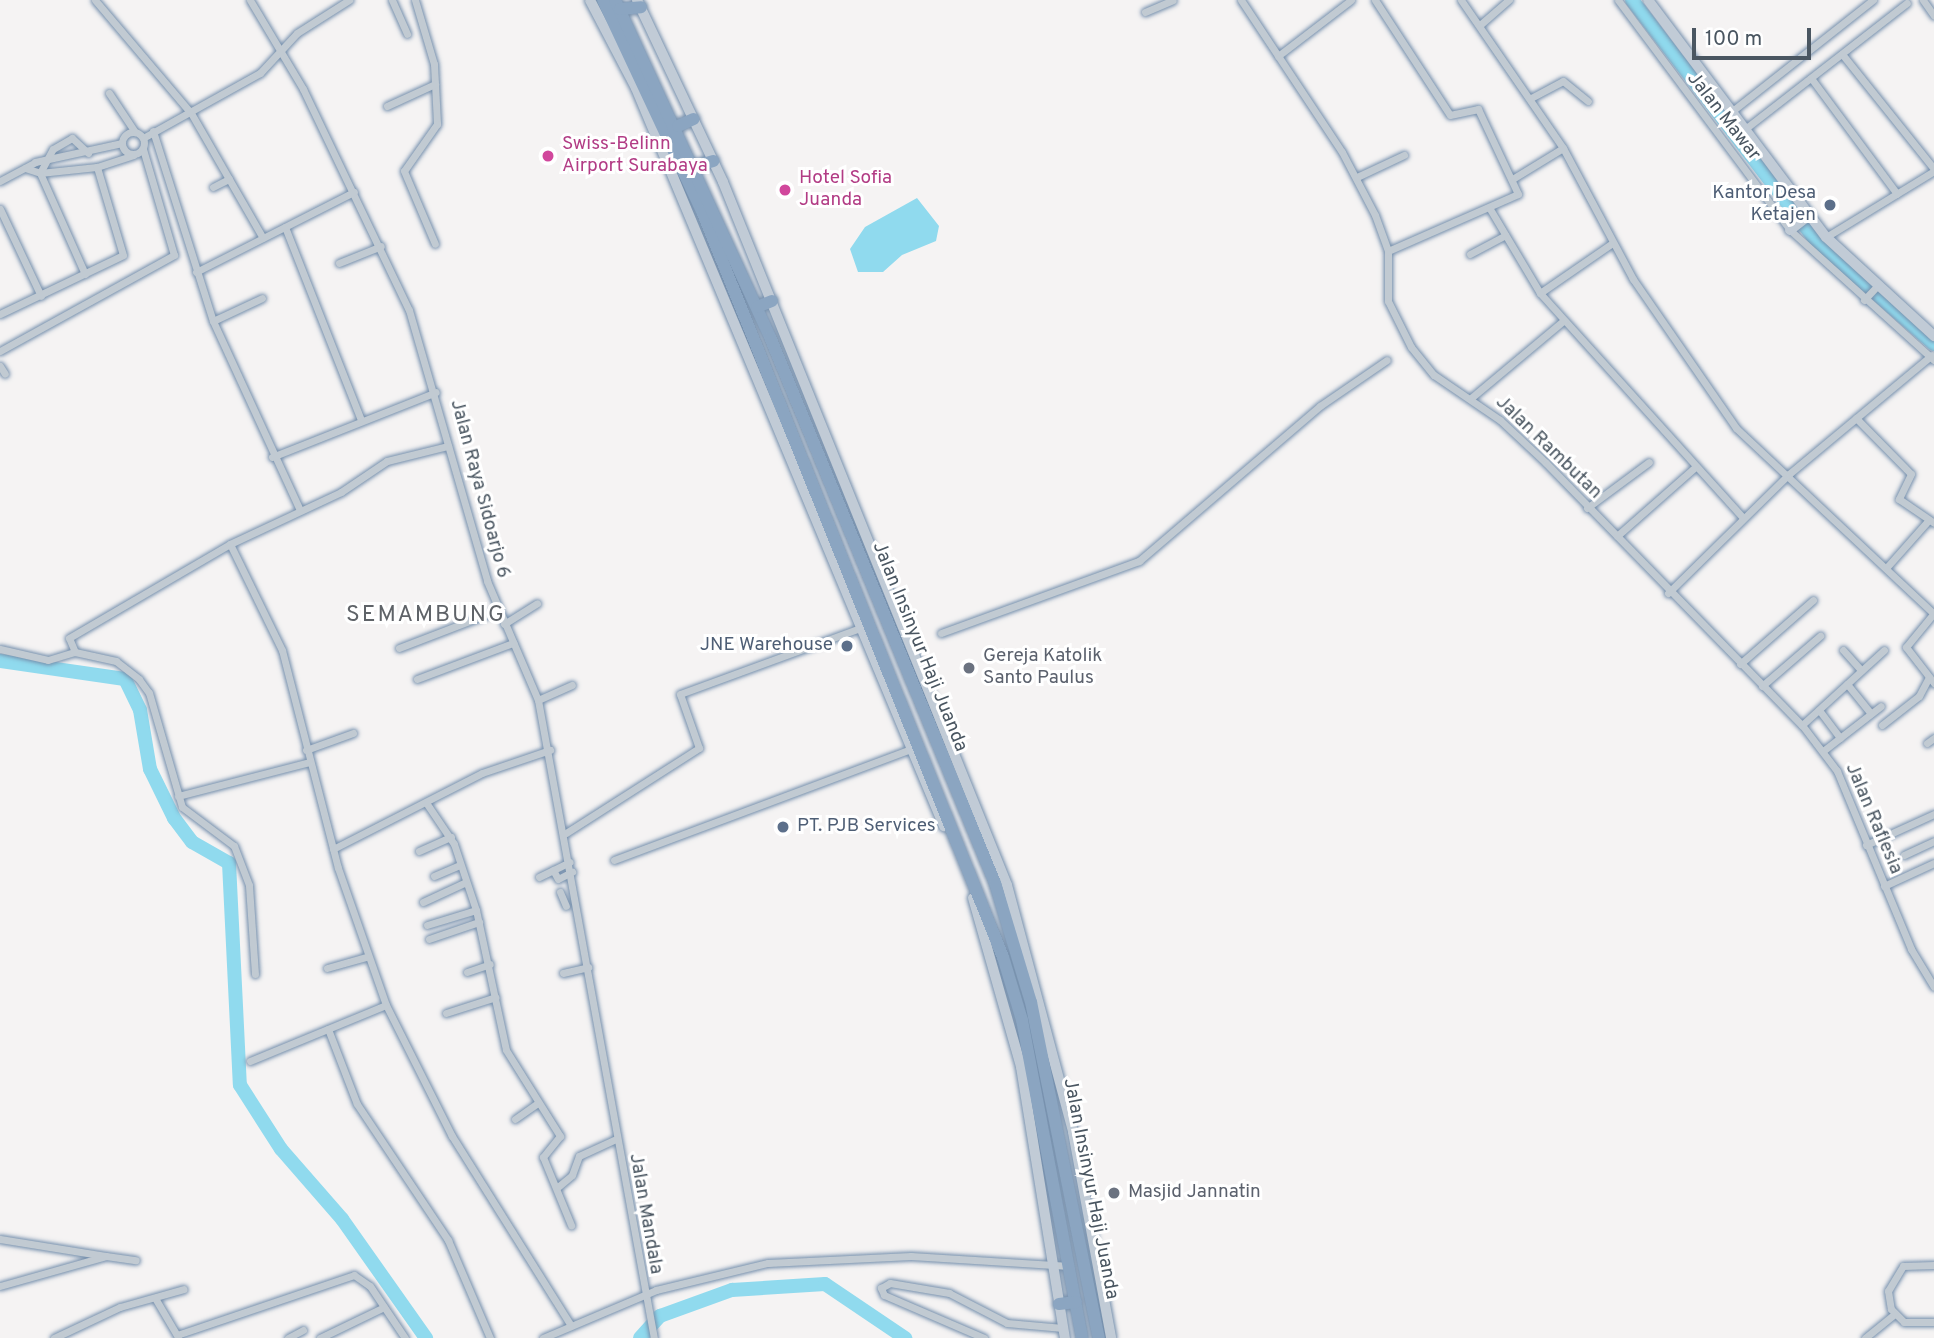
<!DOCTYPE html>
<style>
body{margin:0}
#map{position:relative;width:1934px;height:1338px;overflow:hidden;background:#f5f3f3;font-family:Overpass,sans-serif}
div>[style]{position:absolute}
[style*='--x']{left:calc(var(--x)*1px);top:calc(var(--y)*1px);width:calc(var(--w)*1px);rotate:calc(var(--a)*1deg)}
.water>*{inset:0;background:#90daee}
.river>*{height:14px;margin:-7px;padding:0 7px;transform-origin:7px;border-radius:7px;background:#90daee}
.roads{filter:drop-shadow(0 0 2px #7690ad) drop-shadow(0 0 2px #7690ad)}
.street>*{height:7px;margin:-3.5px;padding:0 3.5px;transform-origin:3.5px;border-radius:3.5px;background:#c1cad2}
.street>.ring{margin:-3.5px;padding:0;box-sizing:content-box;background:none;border:7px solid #c1cad2;border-radius:50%}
.secondary>*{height:10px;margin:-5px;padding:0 5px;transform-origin:5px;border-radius:5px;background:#c1cbd6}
.highway>*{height:12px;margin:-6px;padding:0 6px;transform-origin:6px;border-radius:6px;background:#8ba5c1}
.dots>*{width:19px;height:19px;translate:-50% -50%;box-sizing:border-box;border:4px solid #fff;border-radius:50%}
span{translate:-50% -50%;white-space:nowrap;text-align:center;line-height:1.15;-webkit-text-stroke:6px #fff;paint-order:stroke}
.street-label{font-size:19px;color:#4a5661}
.hotel-label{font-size:19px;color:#b23c85}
.left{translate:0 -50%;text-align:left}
.service-label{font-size:19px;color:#4e5e75}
.right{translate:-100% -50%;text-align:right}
.worship-label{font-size:19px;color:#5b616d}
.quarter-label{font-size:23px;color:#5f6368;letter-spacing:2px}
.scale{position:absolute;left:1692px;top:28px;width:119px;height:32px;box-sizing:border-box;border:4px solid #4a5661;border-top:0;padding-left:9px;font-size:21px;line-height:24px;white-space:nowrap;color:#4a5661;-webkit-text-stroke:5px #fff;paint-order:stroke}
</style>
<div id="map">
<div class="water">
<div style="clip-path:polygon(917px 198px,939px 226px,936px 241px,902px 255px,883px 272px,858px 272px,850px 249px,865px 227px)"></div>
</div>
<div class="river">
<div style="--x:1632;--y:0;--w:305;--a:52.6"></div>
<div style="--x:1817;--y:242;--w:155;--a:41.1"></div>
<div style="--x:0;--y:661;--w:126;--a:8.2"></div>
<div style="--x:125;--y:679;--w:34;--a:64"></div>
<div style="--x:140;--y:710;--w:60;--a:80.4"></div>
<div style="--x:150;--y:769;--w:55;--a:63.9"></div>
<div style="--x:174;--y:818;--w:30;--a:53"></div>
<div style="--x:192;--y:842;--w:43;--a:29.6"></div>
<div style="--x:229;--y:863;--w:222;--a:87.2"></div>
<div style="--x:240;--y:1085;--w:76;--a:57.4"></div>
<div style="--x:281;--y:1149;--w:93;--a:48.9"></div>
<div style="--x:342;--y:1219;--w:146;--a:54.8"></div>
<div style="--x:640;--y:1338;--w:30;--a:-48"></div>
<div style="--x:660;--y:1316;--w:77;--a:-19.9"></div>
<div style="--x:732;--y:1290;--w:93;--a:-3.7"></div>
<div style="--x:825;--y:1284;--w:97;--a:34"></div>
</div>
<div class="roads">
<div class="street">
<div style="--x:95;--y:0;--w:148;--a:49.7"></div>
<div style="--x:191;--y:113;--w:144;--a:60.1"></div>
<div style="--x:250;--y:0;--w:104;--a:59.2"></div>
<div style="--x:303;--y:89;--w:245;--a:64.4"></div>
<div style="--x:409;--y:310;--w:282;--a:73.9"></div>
<div style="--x:487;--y:581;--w:129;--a:66.8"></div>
<div style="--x:538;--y:700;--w:648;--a:79.7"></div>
<div style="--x:392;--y:0;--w:37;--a:66"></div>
<div style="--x:415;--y:0;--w:67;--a:73.5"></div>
<div style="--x:434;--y:64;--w:60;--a:87.1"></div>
<div style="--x:437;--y:124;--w:57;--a:125.1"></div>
<div style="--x:404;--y:171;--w:79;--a:67"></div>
<div style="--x:1241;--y:0;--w:182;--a:56.4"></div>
<div style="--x:1342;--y:152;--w:71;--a:62.4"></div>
<div style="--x:1375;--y:215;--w:38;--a:70"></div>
<div style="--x:1388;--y:251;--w:50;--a:90"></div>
<div style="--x:1388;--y:301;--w:51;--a:63.4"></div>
<div style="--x:1411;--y:347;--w:36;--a:51"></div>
<div style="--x:1434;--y:375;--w:80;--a:34.3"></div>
<div style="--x:1500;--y:420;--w:63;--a:43.1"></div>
<div style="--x:1546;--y:463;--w:366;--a:45.7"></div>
<div style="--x:1802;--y:725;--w:58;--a:52.7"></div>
<div style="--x:1837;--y:771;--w:193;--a:67.4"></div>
<div style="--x:1911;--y:949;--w:44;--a:58.8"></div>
<div style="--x:1375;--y:0;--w:137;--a:56.9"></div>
<div style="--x:1450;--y:115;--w:29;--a:-12"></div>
<div style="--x:1478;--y:109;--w:94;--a:64.8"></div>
<div style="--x:1518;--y:194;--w:142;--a:156.3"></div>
<div style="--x:1461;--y:0;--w:180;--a:55.4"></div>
<div style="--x:1563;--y:148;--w:149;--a:61.9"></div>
<div style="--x:1633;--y:279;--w:181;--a:55.3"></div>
<div style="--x:1736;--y:428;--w:272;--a:43.2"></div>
<div style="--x:1618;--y:0;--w:287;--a:53.2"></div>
<div style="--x:1790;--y:230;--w:194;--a:42.1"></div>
<div style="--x:1923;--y:0;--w:19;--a:55"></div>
<div style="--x:1145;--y:12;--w:30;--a:-23"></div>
<div style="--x:1481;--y:24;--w:37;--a:-41"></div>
<div style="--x:1842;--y:54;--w:147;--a:51.3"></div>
<div style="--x:1278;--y:56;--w:92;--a:-37.5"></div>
<div style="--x:1811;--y:78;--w:144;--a:53.4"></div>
<div style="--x:109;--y:93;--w:47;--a:56.3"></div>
<div style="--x:1531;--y:98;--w:36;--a:-28"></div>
<div style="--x:1563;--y:81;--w:32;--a:39"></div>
<div style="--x:387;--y:106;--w:53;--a:-24.6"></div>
<div style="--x:1731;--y:112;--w:181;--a:-38.3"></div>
<div style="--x:1745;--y:129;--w:205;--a:-37.9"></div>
<div style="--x:153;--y:131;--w:199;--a:72.5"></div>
<div style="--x:213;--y:321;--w:208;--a:65.3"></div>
<div class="ring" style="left:122px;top:132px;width:15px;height:15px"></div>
<div style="--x:143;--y:138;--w:134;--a:-29.1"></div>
<div style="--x:260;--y:73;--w:54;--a:-47.2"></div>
<div style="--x:297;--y:33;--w:62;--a:-32.4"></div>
<div style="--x:25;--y:168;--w:16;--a:18"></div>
<div style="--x:40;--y:173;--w:57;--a:-6"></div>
<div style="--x:97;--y:167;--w:38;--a:-18"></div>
<div style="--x:1357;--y:177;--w:52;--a:-25.1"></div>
<div style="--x:1514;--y:178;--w:57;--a:-31.5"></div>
<div style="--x:0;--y:181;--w:40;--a:-28"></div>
<div style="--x:35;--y:162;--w:89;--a:-12.3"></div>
<div style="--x:213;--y:187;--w:18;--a:-27"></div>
<div style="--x:0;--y:209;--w:96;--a:64.8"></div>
<div style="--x:1490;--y:209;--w:98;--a:59.2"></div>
<div style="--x:1540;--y:293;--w:303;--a:47.9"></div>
<div style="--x:285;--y:227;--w:207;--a:68.5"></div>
<div style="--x:1826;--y:237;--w:127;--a:-31.4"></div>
<div style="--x:1470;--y:254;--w:40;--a:-28"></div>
<div style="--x:339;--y:263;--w:45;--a:-22"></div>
<div style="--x:196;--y:272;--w:177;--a:-26.9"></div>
<div style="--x:85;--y:274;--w:111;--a:-114"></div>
<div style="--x:40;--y:173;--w:27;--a:-62"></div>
<div style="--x:53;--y:149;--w:22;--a:-30"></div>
<div style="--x:72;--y:138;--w:22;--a:43"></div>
<div style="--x:1540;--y:293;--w:86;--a:-34.6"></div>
<div style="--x:1864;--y:300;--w:19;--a:-47"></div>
<div style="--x:0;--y:314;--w:136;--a:-25.6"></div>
<div style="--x:123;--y:255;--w:92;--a:-106.5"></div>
<div style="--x:213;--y:321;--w:54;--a:-25.1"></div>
<div style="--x:0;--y:351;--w:199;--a:-28.9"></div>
<div style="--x:174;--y:255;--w:110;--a:-106.3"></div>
<div style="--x:0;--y:366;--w:9;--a:58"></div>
<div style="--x:1471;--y:398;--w:120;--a:-39.9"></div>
<div style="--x:1856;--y:418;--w:78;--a:45.5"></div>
<div style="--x:1911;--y:474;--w:28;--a:116"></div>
<div style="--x:1899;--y:499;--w:42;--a:34.4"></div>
<div style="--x:272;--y:457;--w:176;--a:-21.6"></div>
<div style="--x:1587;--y:508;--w:77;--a:-36.6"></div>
<div style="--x:1617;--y:536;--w:103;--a:-41.4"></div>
<div style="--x:230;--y:544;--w:118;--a:63.9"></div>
<div style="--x:282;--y:650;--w:225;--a:75.6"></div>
<div style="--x:338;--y:868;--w:145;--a:70.7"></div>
<div style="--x:386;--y:1005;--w:147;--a:63.3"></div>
<div style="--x:452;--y:1136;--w:224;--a:57.9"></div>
<div style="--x:1887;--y:567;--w:59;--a:-48.4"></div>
<div style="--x:1668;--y:593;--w:170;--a:-44.5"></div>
<div style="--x:1789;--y:474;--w:186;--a:-39.8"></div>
<div style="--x:1934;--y:613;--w:44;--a:129.5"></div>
<div style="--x:1906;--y:647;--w:46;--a:52.1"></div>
<div style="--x:504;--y:624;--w:39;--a:-32"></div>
<div style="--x:941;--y:633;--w:211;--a:-20"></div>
<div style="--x:1139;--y:561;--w:238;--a:-40.6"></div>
<div style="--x:1320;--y:406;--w:81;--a:-34.5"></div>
<div style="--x:399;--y:648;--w:106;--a:-21"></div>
<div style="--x:0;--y:649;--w:49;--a:12.9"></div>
<div style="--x:48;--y:660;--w:28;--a:-17"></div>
<div style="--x:1843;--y:650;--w:27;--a:48"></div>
<div style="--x:1740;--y:664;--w:97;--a:-41.2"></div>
<div style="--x:417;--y:679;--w:103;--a:-20.6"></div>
<div style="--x:1847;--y:684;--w:38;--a:51"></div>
<div style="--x:1762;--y:686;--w:77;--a:-40.8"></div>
<div style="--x:538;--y:700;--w:37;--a:-24"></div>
<div style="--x:1819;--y:710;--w:35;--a:53"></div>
<div style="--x:1802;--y:725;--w:111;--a:-42.4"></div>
<div style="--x:1882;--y:725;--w:47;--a:-38.1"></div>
<div style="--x:1919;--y:696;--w:21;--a:-62"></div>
<div style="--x:1927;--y:743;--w:9;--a:-36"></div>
<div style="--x:306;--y:750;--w:50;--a:-19.9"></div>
<div style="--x:1823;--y:751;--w:73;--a:-37.8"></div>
<div style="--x:178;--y:796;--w:135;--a:-14.5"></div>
<div style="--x:427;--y:804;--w:48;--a:56"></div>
<div style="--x:454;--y:844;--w:70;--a:71.6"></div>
<div style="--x:476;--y:910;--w:143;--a:77.9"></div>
<div style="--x:506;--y:1050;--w:102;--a:57.9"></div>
<div style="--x:560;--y:1136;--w:27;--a:129"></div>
<div style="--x:543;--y:1157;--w:74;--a:67.6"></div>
<div style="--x:566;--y:833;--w:158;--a:-32.6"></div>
<div style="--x:699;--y:748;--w:57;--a:-109.4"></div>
<div style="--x:680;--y:694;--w:192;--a:-20.1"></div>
<div style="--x:1866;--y:845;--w:75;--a:-24.5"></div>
<div style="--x:333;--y:849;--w:167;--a:-27"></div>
<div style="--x:482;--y:773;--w:72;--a:-18.7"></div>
<div style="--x:419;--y:851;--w:35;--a:-24"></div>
<div style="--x:1904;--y:855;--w:33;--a:-25"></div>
<div style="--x:614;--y:860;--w:317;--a:-20.5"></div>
<div style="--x:553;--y:870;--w:10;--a:61"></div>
<div style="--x:558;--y:879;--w:16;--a:-27"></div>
<div style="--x:434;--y:876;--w:28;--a:-23"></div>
<div style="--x:539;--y:877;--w:34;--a:-26"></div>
<div style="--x:1884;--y:886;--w:55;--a:-24.7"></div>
<div style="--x:560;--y:892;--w:15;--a:67"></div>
<div style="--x:423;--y:902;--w:47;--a:-24.9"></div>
<div style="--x:427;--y:925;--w:51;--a:-17"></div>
<div style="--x:429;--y:939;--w:53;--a:-18.8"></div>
<div style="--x:327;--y:968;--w:41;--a:-15.8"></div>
<div style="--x:467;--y:972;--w:24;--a:-19"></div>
<div style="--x:563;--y:973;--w:26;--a:-13"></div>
<div style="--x:255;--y:974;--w:89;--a:-93.9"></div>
<div style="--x:249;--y:885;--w:42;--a:-111"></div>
<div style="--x:234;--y:846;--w:65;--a:-143.1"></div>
<div style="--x:182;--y:807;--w:119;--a:-106.1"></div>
<div style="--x:149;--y:693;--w:17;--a:-126"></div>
<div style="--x:139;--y:679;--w:29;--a:-142"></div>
<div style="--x:116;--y:661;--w:42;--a:-167.6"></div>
<div style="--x:75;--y:652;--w:15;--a:-113"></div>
<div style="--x:69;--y:638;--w:186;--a:-30.3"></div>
<div style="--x:230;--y:544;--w:123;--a:-25.1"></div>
<div style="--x:341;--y:492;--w:55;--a:-34"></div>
<div style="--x:387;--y:461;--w:63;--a:-13.8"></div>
<div style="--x:446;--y:1013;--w:52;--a:-17.7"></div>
<div style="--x:328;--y:1029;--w:80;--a:68.9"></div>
<div style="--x:357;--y:1104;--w:164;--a:56.2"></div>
<div style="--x:448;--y:1240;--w:107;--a:66.8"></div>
<div style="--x:250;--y:1061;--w:147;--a:-22.4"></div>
<div style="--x:515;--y:1119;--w:28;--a:-35"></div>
<div style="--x:559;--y:1186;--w:17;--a:-40"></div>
<div style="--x:572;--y:1175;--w:20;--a:-70"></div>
<div style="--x:579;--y:1156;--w:41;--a:-24.7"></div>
<div style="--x:0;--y:1239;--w:107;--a:9.1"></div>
<div style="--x:1934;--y:1265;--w:31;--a:178"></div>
<div style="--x:1903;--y:1266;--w:29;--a:121"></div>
<div style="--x:1888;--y:1291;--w:18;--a:81"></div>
<div style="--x:1891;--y:1309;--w:18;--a:45"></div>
<div style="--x:1904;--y:1322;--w:30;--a:0"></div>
<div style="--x:0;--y:1286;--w:110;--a:-15.8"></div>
<div style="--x:106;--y:1256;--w:30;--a:8"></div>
<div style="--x:155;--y:1298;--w:45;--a:59.5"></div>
<div style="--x:177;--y:1335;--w:187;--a:-18.7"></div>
<div style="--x:354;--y:1275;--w:19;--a:35"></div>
<div style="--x:370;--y:1286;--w:63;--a:56.1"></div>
<div style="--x:54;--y:1338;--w:73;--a:-25.2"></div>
<div style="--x:120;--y:1307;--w:66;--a:-15.7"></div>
<div style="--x:288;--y:1338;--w:17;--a:-28"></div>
<div style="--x:320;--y:1338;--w:71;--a:-25.8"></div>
<div style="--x:543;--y:1338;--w:123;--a:-23"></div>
<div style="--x:656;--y:1290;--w:115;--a:-13.6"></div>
<div style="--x:768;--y:1263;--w:143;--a:-2.8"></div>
<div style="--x:911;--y:1256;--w:159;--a:3.6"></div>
<div style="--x:984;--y:1338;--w:109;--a:-156.7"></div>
<div style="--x:884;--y:1295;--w:8;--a:-113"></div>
<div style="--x:881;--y:1288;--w:10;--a:-29"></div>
<div style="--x:890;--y:1283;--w:60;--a:9.6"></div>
<div style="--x:949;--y:1293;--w:65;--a:27.3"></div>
<div style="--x:1007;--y:1323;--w:56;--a:5.1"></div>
<div style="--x:1865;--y:1338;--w:38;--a:-39"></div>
</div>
<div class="secondary">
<div style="--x:590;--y:0;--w:99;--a:62.4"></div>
<div style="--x:636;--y:88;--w:800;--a:67.35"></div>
<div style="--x:637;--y:0;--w:201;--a:64.7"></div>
<div style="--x:723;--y:182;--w:758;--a:68"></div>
<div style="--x:1007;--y:885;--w:256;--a:75"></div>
<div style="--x:1073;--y:1132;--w:209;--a:79.5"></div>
<div style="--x:1648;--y:0;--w:296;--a:53.1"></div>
<div style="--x:1826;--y:237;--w:147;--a:42.5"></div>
<div style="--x:1790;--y:230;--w:24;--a:-38"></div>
<div style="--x:973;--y:898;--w:176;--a:74.1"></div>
<div style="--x:1021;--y:1067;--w:275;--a:80.8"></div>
</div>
<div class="highway">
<div style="--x:603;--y:0;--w:233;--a:64.9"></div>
<div style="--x:702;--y:211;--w:804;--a:68.03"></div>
<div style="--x:1003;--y:957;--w:66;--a:73.2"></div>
<div style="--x:1022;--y:1020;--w:324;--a:79.3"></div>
<div style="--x:615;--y:0;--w:371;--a:65.3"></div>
<div style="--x:770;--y:337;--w:591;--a:67.6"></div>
<div style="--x:995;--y:883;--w:124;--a:73.2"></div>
<div style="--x:1031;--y:1002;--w:343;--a:78.6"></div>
<div style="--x:620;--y:9;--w:21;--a:-5"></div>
<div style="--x:678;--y:126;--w:17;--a:-24"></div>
<div style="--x:696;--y:166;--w:18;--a:-16"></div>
<div style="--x:757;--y:307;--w:16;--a:-22"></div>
<div style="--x:1059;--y:1304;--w:17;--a:-7"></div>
</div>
</div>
<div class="dots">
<div style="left:548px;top:156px;background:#d1479c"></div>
<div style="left:785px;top:190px;background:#d1479c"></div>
<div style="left:1830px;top:205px;background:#5c6f8a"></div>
<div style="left:847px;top:646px;background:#5c6f8a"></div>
<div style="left:969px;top:668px;background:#6b7280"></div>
<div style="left:783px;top:827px;background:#5c6f8a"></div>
<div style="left:1114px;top:1193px;background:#6b7280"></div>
</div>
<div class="street-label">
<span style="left:1723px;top:117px;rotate:52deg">Jalan Mawar</span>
<span style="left:1548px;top:448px;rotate:44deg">Jalan Rambutan</span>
<span style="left:479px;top:489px;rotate:75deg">Jalan Raya Sidoarjo 6</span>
<span style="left:919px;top:647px;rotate:68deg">Jalan Insinyur Haji Juanda</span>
<span style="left:1873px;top:819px;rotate:67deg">Jalan Raflesia</span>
<span style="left:1090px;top:1189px;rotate:79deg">Jalan Insinyur Haji Juanda</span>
<span style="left:645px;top:1214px;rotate:80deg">Jalan Mandala</span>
</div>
<div class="hotel-label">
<span class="left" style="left:562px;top:156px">Swiss-Belinn<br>Airport Surabaya</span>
<span class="left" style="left:799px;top:190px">Hotel Sofia<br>Juanda</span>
</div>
<div class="service-label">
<span class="right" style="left:1816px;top:205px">Kantor Desa<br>Ketajen</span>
<span class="right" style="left:833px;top:646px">JNE Warehouse</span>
<span class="left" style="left:797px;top:827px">PT. PJB Services</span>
</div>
<div class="worship-label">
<span class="left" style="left:983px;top:668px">Gereja Katolik<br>Santo Paulus</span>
<span class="left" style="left:1128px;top:1193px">Masjid Jannatin</span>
</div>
<div class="quarter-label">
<span style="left:426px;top:616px">SEMAMBUNG</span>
</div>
<div class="scale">100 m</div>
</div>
